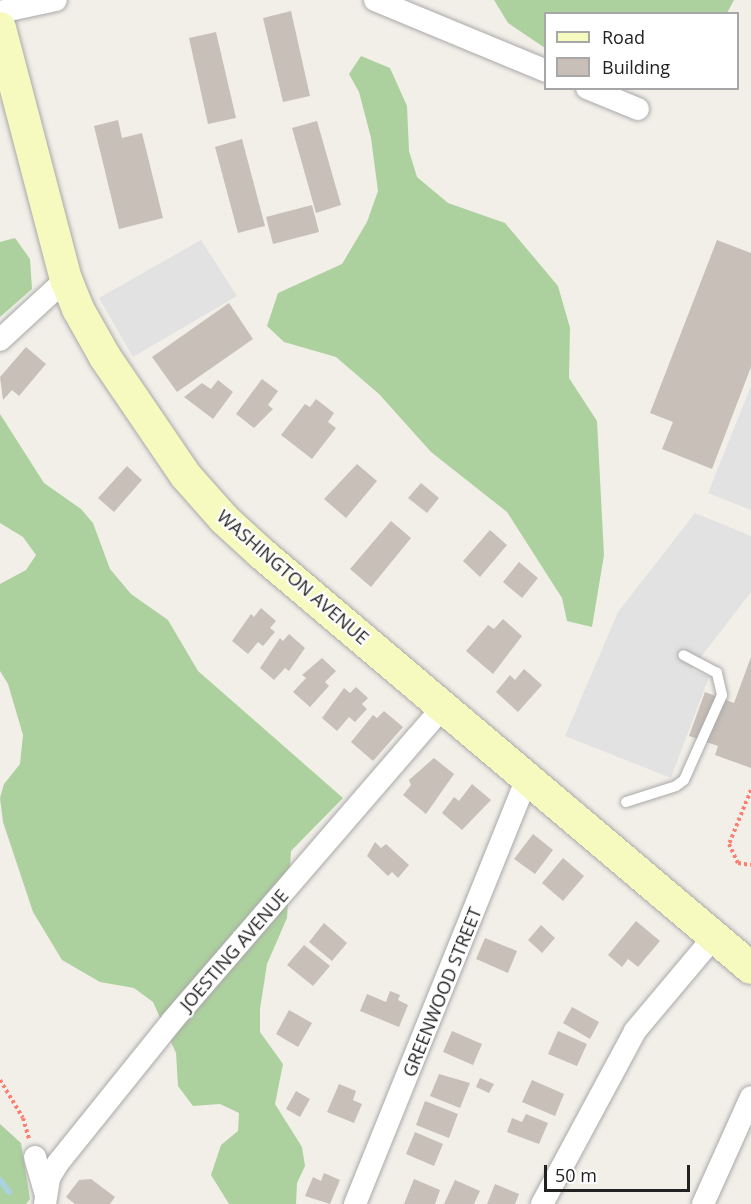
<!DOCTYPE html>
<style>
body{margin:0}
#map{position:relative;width:751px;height:1204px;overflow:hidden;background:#f2efe9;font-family:"Open Sans",sans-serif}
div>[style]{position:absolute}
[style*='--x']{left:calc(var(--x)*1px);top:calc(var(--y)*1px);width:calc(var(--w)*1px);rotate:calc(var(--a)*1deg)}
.forest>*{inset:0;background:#add19e}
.parking>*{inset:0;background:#e2e2e2}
.stream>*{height:6px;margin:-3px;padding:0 3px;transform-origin:3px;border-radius:3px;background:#aad3df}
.building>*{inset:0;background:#c7bfb8}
.path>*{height:4px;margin-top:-2px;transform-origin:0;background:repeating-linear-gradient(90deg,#fa8072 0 3px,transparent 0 6px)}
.roads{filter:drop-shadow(0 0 2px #a9a9a9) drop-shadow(0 0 2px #a9a9a9)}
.lane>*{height:10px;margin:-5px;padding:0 5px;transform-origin:5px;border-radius:5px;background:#fff}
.street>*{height:22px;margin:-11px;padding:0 11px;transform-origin:11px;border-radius:11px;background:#fff}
.secondary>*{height:32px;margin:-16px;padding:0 16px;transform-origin:16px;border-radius:16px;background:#f7fabf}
span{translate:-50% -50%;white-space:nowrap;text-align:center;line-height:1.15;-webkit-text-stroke:4.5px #fff;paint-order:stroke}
.street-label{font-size:18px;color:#222}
.legend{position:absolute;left:544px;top:12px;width:195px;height:78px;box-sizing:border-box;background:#fff;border:2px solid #a7a7a7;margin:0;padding:8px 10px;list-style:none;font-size:18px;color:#222}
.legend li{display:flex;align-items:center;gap:12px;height:30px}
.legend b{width:30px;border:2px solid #a7a7a7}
.scale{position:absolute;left:544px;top:1165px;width:146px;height:27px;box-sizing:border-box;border:3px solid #222;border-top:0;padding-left:8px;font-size:18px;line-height:21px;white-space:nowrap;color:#222;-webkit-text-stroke:4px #fff;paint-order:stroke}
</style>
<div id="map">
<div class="forest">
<div style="clip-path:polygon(494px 0,734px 0,727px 13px,546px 14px,545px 48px,508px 23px)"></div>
<div style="clip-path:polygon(361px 56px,390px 68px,407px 106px,409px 151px,417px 177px,448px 203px,505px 223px,558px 286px,570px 328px,569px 378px,597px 421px,604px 555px,592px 627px,567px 621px,562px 598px,507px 512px,431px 452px,379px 394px,336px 357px,284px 342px,267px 326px,278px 293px,342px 264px,367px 222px,378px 191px,371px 138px,359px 92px,349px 74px)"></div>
<div style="clip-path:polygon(15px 238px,30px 259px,32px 289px,0 317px,0 242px)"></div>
<div style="clip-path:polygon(0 414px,44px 483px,81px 509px,93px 523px,110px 569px,131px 594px,168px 620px,198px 671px,343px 798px,291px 851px,287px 918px,267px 964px,260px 1009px,260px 1032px,283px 1064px,275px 1104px,302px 1147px,305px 1166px,297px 1183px,296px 1204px,229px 1204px,211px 1175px,221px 1145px,238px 1131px,239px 1113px,220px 1104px,193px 1106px,178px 1086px,176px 1053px,153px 1002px,134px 988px,100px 982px,62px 960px,33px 912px,3px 822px,0 798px,4px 784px,20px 764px,23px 735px,8px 684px,0 671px,0 584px,26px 570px,36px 555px,23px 537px,0 523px)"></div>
<div style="clip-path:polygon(0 1124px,21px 1143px,30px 1199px,26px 1204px,0 1204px)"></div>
</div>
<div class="parking">
<div style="clip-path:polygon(201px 240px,237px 296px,133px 357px,99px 298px)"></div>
<div style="clip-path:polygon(751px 386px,751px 510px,708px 493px)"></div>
<div style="clip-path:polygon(695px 513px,751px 536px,751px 592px,691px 670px,709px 677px,671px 778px,565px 736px,618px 612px)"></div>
</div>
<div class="stream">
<div style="--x:0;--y:1180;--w:15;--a:53"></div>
</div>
<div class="building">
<div style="clip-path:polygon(291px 11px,310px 96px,283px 102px,263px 18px)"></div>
<div style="clip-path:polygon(216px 32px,236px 118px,208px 124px,189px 38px)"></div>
<div style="clip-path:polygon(118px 120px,122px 138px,142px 133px,163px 218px,119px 229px,94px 126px)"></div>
<div style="clip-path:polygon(317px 121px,341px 205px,316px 213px,292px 128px)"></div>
<div style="clip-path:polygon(242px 139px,265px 226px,238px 233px,215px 147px)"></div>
<div style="clip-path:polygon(312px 205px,319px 232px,273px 244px,266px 217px)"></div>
<div style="clip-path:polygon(717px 240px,751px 253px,751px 367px,712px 469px,662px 449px,673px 422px,650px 413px)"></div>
<div style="clip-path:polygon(229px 303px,253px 339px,177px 392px,152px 357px)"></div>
<div style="clip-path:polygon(26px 347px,46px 364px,19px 396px,12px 390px,3px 400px,0 377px)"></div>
<div style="clip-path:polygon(262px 379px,278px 391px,268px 405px,273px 409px,254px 428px,236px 414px)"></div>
<div style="clip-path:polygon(218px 380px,233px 392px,213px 419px,184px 397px,202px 383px,211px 389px)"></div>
<div style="clip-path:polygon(316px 399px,334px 413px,328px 422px,336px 428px,312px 459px,281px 435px,305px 404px,310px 407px)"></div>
<div style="clip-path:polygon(357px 464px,377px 481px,346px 518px,324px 499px)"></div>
<div style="clip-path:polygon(127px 466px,142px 480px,114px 512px,98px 498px)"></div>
<div style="clip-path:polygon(421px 483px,439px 498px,427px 513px,408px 498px)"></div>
<div style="clip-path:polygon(391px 521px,411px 538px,371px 587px,350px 569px)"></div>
<div style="clip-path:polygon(490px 530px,507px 545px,480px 577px,463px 561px)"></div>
<div style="clip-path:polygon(519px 562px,538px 578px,522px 598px,503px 582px)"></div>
<div style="clip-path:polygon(261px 608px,276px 621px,270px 628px,275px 632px,263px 646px,258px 642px,248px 654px,232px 641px,251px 614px,254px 617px)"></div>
<div style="clip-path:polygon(503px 619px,522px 636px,493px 674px,466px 651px,488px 625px,494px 629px)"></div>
<div style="clip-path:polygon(289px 634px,305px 648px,289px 671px,285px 668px,274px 680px,260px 668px,280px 638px,283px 641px)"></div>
<div style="clip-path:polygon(751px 657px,751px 768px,715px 755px,718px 746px,689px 736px,705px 692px,734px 703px)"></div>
<div style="clip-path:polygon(322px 658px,336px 671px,325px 682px,329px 686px,310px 707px,293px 692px,306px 678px,302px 675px)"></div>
<div style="clip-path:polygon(524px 669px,542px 685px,518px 712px,496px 692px,510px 675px,515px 680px)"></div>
<div style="clip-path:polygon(356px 687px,368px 698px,362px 704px,367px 709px,355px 722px,349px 717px,337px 731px,322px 718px,344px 688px,350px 693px)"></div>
<div style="clip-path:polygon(384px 711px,403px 727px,373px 761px,351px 742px,373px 715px,377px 718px)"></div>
<div style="clip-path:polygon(434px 758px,454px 774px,426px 814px,403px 795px,411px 785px,409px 780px)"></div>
<div style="clip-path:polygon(472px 784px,491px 800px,462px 830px,442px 813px,454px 797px,459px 801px)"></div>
<div style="clip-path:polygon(533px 834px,553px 850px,535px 874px,514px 859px)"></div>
<div style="clip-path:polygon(375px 842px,381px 848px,386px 844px,409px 865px,398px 878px,392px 872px,388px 876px,367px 856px)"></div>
<div style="clip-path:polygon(563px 858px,584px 876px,563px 901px,542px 883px)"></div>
<div style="clip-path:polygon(636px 921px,660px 941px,638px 967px,628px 959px,622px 967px,608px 955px)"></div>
<div style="clip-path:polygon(324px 923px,347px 943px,332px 961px,309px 942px)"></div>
<div style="clip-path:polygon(541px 925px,555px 938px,542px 953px,528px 940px)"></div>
<div style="clip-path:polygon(485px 938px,517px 951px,508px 973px,476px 959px)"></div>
<div style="clip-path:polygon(304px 945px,330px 966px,313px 986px,287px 965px)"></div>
<div style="clip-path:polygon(390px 991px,400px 995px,398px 1000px,408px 1005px,399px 1027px,360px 1011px,367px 994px,386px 1002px)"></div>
<div style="clip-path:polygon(572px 1007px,599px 1022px,590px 1039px,563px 1023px)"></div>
<div style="clip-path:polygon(289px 1010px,312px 1023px,298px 1047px,276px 1034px)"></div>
<div style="clip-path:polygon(452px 1031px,482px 1044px,473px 1065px,443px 1052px)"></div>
<div style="clip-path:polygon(558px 1031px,587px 1044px,577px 1066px,548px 1054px)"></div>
<div style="clip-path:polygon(439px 1074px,470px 1083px,460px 1108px,430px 1096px)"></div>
<div style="clip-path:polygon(480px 1078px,494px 1084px,489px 1093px,476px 1087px)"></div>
<div style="clip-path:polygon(532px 1080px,564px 1094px,555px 1116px,522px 1102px)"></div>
<div style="clip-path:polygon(339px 1084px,356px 1091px,353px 1100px,362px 1104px,354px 1123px,327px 1112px)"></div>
<div style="clip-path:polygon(296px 1091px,310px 1099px,300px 1117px,286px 1109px)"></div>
<div style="clip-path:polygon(425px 1101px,458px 1114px,449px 1138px,416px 1125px)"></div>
<div style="clip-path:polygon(526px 1114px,548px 1123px,539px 1144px,507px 1132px,512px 1118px,522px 1122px)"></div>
<div style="clip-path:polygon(415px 1132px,443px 1144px,434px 1166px,406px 1154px)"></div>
<div style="clip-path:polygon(324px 1173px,340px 1180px,330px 1204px,305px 1196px,313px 1177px,321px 1181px)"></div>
<div style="clip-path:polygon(91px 1179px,115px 1197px,110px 1204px,75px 1204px,66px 1197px,79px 1180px)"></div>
<div style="clip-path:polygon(414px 1179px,440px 1190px,435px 1204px,404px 1204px)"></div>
<div style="clip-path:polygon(455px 1180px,480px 1191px,474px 1204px,444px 1204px)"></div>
<div style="clip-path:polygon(495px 1184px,519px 1194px,515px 1204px,487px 1204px)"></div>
</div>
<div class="path">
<div style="--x:751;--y:790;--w:58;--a:112.2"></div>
<div style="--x:729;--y:844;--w:21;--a:65"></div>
<div style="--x:738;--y:863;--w:13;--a:9"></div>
<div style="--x:0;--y:1080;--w:44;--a:58.8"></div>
<div style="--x:23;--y:1118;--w:22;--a:74"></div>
</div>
<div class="roads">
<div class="lane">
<div style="--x:626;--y:802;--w:52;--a:-17.7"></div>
<div style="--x:676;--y:786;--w:10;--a:-37"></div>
<div style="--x:684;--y:780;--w:93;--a:-65.9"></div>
<div style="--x:722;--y:695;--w:23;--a:-103"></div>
<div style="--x:717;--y:673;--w:38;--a:-152"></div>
</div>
<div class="street">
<div style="--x:375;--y:0;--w:185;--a:22.5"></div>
<div style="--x:0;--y:12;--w:57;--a:-12.1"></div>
<div style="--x:587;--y:88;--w:55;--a:22.4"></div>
<div style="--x:0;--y:340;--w:90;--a:-42.7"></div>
<div style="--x:35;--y:1157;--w:37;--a:74"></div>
<div style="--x:45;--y:1204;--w:26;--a:-81"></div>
<div style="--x:49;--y:1178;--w:17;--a:-59"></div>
<div style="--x:58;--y:1163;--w:182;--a:-51.2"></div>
<div style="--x:172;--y:1021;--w:415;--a:-49.2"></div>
<div style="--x:355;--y:1204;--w:459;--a:-68"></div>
<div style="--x:542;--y:1204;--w:196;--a:-61.7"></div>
<div style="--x:635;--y:1031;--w:123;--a:-50"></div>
<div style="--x:703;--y:1204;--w:117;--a:-65.8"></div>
</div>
<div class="secondary">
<div style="--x:0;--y:28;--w:260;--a:75.3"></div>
<div style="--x:66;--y:279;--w:32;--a:68"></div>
<div style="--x:78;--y:309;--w:55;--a:60.6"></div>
<div style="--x:105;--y:357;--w:144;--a:55.8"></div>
<div style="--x:186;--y:476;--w:57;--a:48.5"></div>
<div style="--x:224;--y:519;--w:50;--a:42.6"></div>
<div style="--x:261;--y:553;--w:642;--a:40.26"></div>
</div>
</div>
<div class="street-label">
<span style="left:293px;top:577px;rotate:41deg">WASHINGTON AVENUE</span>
<span style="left:234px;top:950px;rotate:-49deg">JOESTING AVENUE</span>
<span style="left:442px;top:992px;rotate:-68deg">GREENWOOD STREET</span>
</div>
<ul class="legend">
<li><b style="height:8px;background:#f7fabf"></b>Road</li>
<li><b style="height:16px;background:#c7bfb8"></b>Building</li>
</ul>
<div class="scale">50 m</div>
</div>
